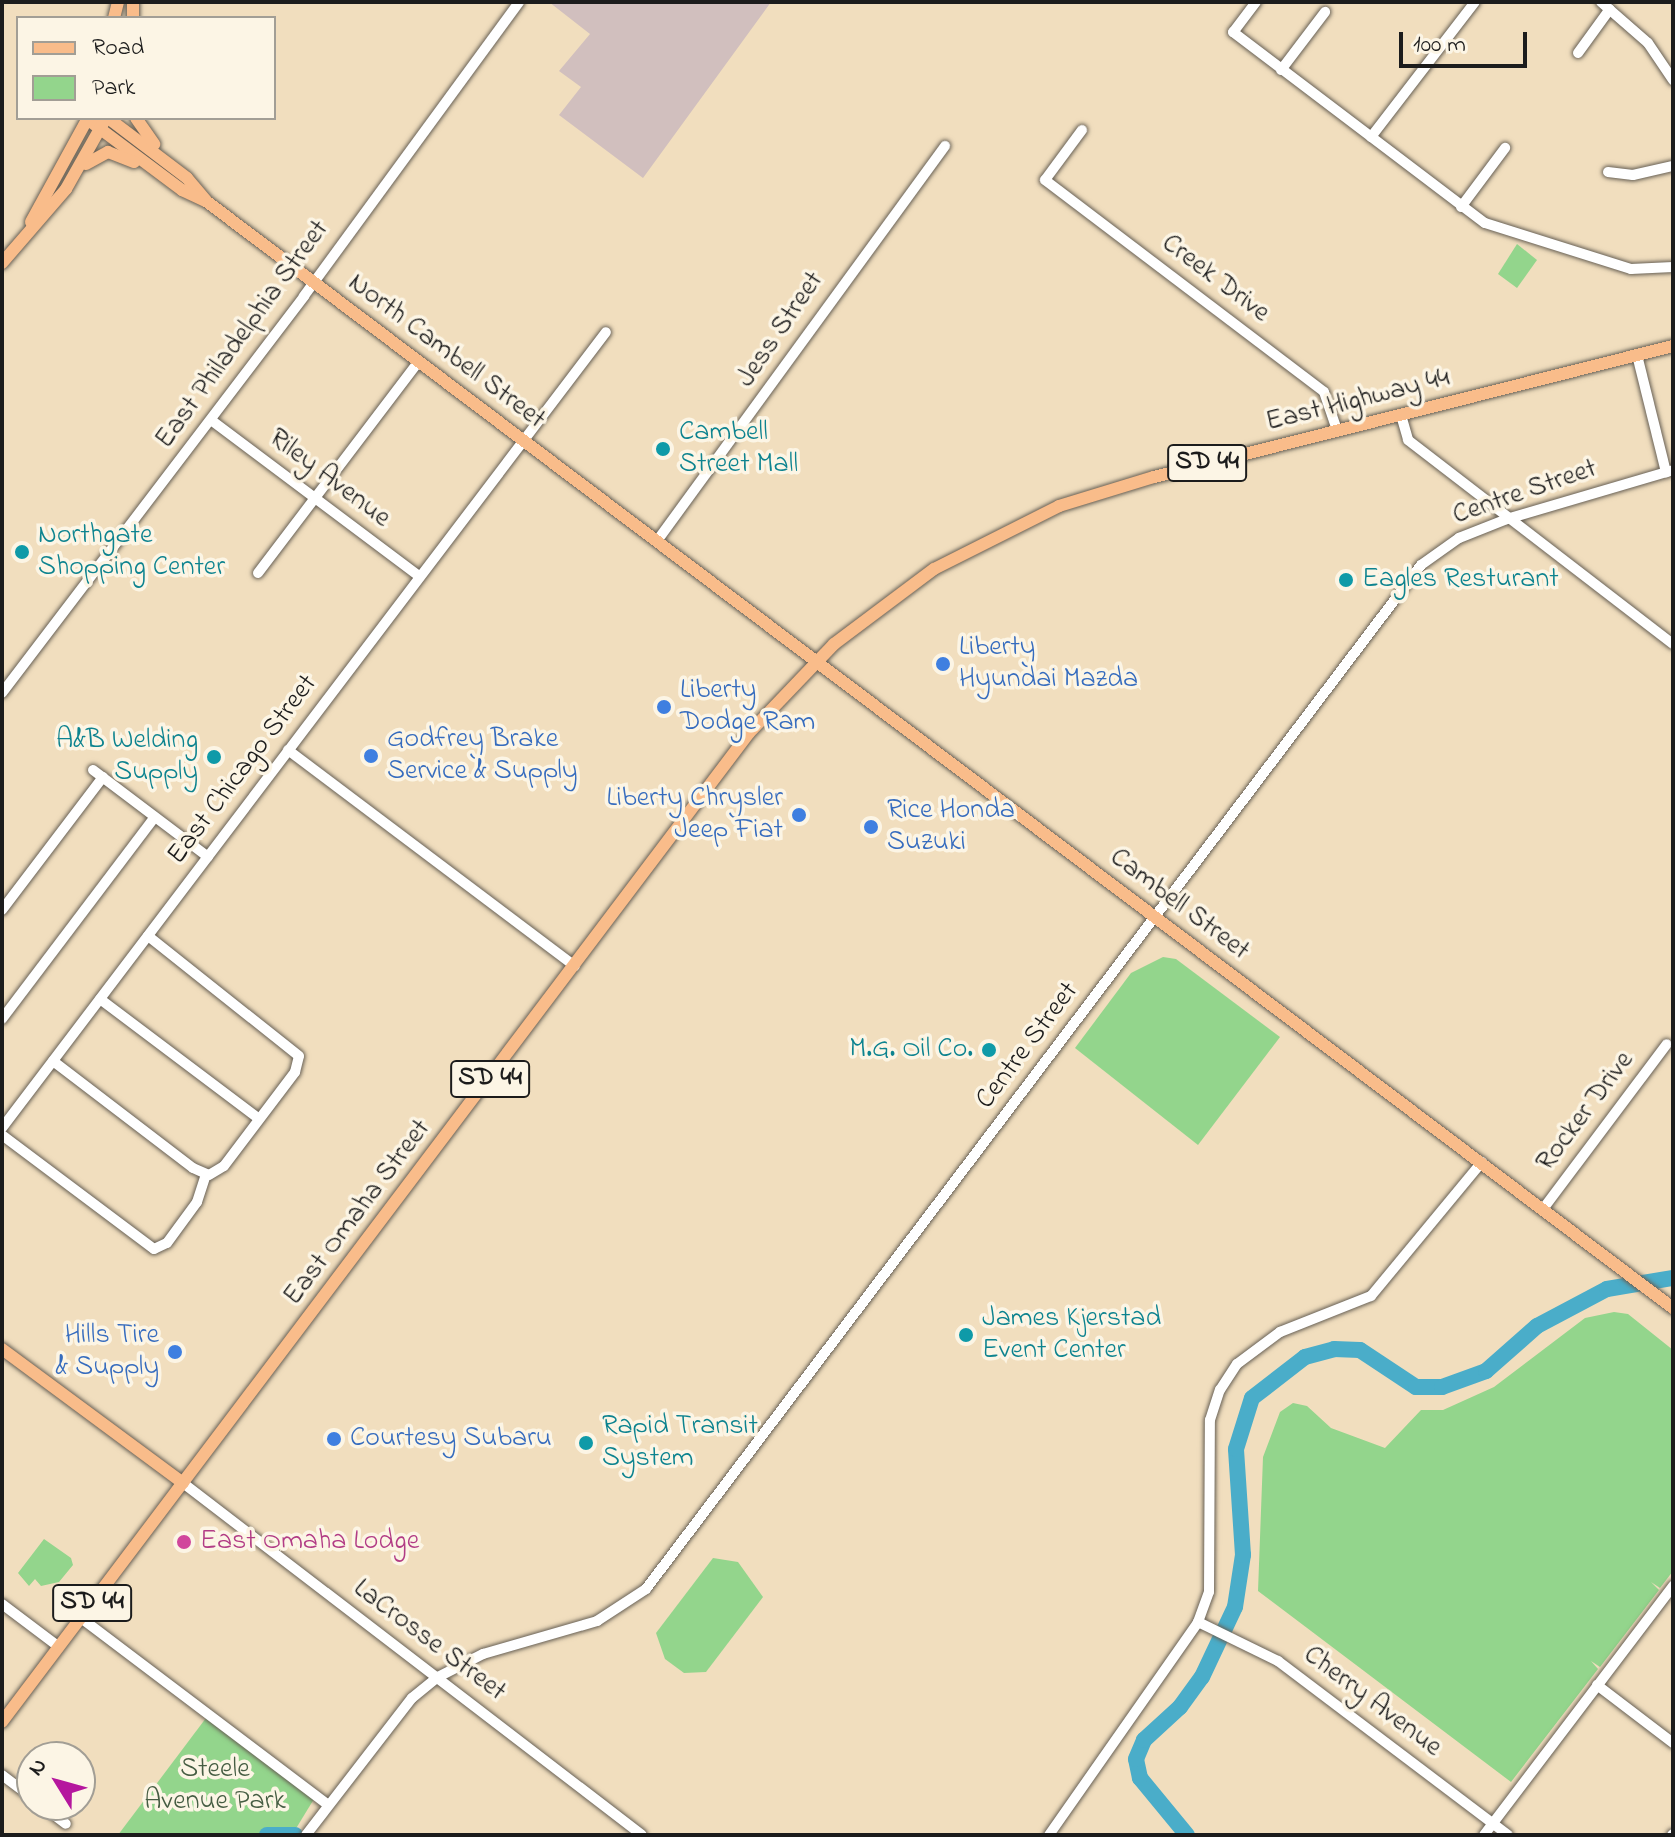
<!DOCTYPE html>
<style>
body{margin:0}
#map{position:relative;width:1675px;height:1837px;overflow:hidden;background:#f1debe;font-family:"Indie Flower",sans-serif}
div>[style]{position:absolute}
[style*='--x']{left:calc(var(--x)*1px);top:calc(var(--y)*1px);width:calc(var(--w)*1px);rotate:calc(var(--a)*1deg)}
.industrial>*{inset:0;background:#d1bfbe}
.green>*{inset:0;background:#93d58c}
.river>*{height:16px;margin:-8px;padding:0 8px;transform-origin:8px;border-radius:8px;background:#4aadc9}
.roads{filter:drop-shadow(0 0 2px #676055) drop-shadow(0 0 2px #676055)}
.minor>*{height:10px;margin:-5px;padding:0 5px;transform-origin:5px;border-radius:5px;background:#fff}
.major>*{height:12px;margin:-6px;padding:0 6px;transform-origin:6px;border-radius:6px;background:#f9bc8a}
.dots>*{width:22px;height:22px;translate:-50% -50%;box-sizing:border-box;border:4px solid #fcf5e5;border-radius:50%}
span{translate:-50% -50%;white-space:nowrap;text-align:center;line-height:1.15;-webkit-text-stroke:7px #fcf5e5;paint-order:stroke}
.shield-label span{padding:2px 6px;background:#fcf5e5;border:2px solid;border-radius:6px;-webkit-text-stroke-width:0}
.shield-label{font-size:26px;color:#1c1c1c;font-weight:700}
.street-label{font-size:28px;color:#1c1c1c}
.culture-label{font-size:28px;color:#0d838f}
.left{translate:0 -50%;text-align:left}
.right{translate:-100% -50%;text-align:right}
.shop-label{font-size:28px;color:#366cbe}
.hotel-label{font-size:28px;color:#b23c85}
.park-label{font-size:28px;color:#465d43}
.frame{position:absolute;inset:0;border:4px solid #1c1c1c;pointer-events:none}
.legend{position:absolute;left:16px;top:16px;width:260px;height:104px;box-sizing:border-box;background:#fcf5e5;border:2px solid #a29e95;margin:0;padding:10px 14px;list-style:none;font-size:24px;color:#1c1c1c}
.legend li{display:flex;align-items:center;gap:16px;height:40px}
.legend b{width:40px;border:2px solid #a29e95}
.north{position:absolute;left:16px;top:1741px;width:80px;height:80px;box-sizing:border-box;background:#fcf5e5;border:2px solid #a29e95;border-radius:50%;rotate:307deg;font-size:22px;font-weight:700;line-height:32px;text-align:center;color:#1c1c1c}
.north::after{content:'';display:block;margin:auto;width:28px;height:36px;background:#b5179e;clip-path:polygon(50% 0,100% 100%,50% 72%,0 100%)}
.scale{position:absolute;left:1399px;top:32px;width:128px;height:36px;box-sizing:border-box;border:4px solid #1c1c1c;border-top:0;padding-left:10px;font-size:24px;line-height:28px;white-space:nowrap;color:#1c1c1c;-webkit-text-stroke:6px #fcf5e5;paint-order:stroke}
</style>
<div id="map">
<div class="industrial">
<div style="clip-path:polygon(549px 2px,771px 2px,643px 178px,559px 115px,581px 87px,559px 71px,590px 34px)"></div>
</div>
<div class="green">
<div style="clip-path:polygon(1517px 244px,1537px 260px,1517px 288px,1498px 274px)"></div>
<div style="clip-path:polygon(1163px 957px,1176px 959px,1280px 1037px,1198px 1145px,1075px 1048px,1131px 973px)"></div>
<div style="clip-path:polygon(1614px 1312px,1628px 1314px,1673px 1350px,1673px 1571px,1660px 1588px,1651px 1582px,1659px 1590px,1600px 1667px,1591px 1661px,1598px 1669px,1511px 1782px,1258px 1591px,1263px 1457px,1280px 1412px,1293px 1403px,1307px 1406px,1331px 1428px,1385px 1448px,1421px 1410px,1443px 1410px,1494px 1387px,1585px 1318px)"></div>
<div style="clip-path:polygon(44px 1539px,71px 1558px,73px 1565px,59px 1582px,41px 1586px,35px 1579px,29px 1586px,18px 1573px)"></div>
<div style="clip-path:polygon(713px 1558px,738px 1562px,763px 1597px,706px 1672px,684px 1673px,665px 1659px,656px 1633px)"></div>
<div style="clip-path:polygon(206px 1718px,314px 1799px,292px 1835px,118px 1835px)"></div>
</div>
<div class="river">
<div style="--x:267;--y:1835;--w:28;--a:0"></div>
<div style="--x:1187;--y:1835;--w:74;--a:-129.5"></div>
<div style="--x:1140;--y:1778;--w:19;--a:-102"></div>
<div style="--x:1136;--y:1759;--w:21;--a:-67"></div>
<div style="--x:1144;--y:1740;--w:49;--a:-42.5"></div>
<div style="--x:1180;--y:1707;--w:37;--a:-54"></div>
<div style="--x:1202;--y:1677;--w:77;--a:-64.8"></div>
<div style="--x:1235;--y:1607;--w:53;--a:-81.3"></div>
<div style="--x:1243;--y:1555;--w:106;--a:-93.8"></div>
<div style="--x:1236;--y:1449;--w:53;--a:-72.6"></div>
<div style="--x:1252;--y:1398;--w:67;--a:-37.7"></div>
<div style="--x:1305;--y:1357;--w:30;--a:-15"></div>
<div style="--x:1334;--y:1349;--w:26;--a:2"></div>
<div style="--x:1360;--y:1350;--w:67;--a:33.5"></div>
<div style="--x:1416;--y:1387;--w:26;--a:0"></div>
<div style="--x:1442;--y:1387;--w:47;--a:-20"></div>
<div style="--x:1486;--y:1371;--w:68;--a:-41.4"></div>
<div style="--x:1537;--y:1326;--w:79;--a:-27.9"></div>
<div style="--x:1607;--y:1289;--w:67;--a:-9.5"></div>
</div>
<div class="roads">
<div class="minor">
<div style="--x:1256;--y:2;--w:38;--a:127"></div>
<div style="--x:1233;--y:32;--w:316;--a:37.2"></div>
<div style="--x:1485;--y:223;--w:153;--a:17.5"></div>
<div style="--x:1631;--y:269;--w:42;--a:-2.7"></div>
<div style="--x:1601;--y:2;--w:62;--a:41.1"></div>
<div style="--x:1648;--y:43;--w:45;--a:56"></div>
<div style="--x:1578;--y:53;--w:54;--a:-54"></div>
<div style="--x:1281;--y:70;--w:73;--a:-52.8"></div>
<div style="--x:1082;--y:130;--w:62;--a:126.5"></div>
<div style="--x:1045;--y:180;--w:350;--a:37.2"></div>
<div style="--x:1324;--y:392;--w:40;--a:71.1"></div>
<div style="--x:1371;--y:137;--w:170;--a:-52.4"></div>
<div style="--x:1608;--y:172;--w:25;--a:7"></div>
<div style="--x:1633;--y:175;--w:41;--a:-12.7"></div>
<div style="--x:1461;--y:207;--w:74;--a:-53.3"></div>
<div style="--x:1637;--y:355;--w:121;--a:76.1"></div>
<div style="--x:1401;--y:415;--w:26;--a:74"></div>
<div style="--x:1408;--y:440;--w:334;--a:37.6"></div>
<div style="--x:211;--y:420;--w:260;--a:36.9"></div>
<div style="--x:657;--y:541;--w:489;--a:-53.9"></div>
<div style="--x:258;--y:573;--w:265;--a:-52.8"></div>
<div style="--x:2;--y:693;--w:499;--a:-52.7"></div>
<div style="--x:304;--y:296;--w:364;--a:-53.8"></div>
<div style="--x:288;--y:750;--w:359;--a:37"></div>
<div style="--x:93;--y:770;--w:144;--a:37.1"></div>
<div style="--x:2;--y:910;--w:167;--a:-52.8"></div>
<div style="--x:100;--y:999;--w:199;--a:37"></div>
<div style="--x:2;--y:1019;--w:253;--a:-52.9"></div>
<div style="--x:53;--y:1061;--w:176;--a:37.4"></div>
<div style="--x:193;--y:1168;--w:17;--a:24"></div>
<div style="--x:209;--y:1175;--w:17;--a:-31"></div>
<div style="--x:224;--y:1166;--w:118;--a:-52.9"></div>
<div style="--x:295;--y:1072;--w:16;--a:-76"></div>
<div style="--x:299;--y:1056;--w:193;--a:-141.5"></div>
<div style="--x:2;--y:1128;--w:999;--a:-52.81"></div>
<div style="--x:2;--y:1135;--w:190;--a:36.9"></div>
<div style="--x:154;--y:1249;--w:14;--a:-25"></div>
<div style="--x:167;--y:1243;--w:51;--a:-53.8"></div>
<div style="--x:197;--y:1202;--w:28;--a:-72"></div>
<div style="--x:1543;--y:1209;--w:206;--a:-53.1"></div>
<div style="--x:183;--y:1483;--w:578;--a:37.48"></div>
<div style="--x:2;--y:1604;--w:71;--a:37"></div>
<div style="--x:81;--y:1618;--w:310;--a:37.1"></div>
<div style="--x:1198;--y:1622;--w:89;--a:26"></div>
<div style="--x:1278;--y:1661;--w:288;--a:37.1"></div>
<div style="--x:1597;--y:1685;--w:96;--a:37.3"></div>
<div style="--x:2;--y:1775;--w:38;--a:37"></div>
<div style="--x:41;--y:1805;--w:31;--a:37"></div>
<div style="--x:306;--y:1835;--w:173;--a:-52.3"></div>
<div style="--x:412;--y:1698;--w:33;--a:-39"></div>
<div style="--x:438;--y:1677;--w:51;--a:-27.1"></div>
<div style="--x:483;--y:1654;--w:119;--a:-16.1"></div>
<div style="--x:597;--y:1621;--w:59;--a:-33.1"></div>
<div style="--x:646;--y:1589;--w:1284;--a:-52.88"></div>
<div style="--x:1421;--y:565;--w:47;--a:-35.4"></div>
<div style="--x:1459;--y:538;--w:52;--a:-21.6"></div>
<div style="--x:1507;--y:519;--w:173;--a:-16.4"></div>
<div style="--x:1049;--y:1835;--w:260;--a:-55"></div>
<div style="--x:1198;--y:1622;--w:32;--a:-70"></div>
<div style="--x:1209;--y:1592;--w:172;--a:-89.7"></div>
<div style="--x:1210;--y:1420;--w:32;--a:-72"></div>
<div style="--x:1220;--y:1390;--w:31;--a:-57"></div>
<div style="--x:1237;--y:1364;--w:54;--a:-36.7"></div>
<div style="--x:1280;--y:1332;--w:98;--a:-21.6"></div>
<div style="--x:1371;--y:1296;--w:174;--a:-50.4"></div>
<div style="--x:1484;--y:1835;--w:313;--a:-52.8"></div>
<div style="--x:1672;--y:1835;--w:1;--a:-45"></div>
</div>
<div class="major">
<div style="--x:114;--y:18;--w:16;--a:-76"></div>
<div style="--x:133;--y:18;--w:16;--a:-90"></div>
<div style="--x:108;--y:118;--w:99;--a:37.2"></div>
<div style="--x:187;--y:178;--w:30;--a:50"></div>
<div style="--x:206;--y:201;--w:1838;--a:37.04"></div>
<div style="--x:136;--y:118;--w:32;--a:55"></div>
<div style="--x:87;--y:119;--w:119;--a:36.8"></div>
<div style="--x:182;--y:190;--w:26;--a:25"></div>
<div style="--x:86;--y:164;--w:25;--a:-29"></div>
<div style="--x:108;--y:152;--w:28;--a:21"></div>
<div style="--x:31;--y:222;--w:119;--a:-61.3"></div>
<div style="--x:2;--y:263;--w:98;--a:-49.1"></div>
<div style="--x:66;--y:189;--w:81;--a:-60.6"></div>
<div style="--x:2;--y:1349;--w:225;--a:36.5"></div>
<div style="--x:2;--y:1722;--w:1239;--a:-52.94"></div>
<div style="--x:749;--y:733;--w:123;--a:-46.3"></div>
<div style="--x:834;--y:644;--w:125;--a:-36.9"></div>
<div style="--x:934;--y:569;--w:140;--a:-26.7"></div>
<div style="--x:1059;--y:506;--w:99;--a:-17"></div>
<div style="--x:1154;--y:477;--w:535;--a:-14.17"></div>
</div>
</div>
<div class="dots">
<div style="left:663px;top:449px;background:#0f9aa8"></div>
<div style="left:22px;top:552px;background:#0f9aa8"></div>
<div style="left:1346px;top:580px;background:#0f9aa8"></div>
<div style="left:943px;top:664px;background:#3f7fe0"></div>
<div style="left:664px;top:707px;background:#3f7fe0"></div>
<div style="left:371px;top:756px;background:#3f7fe0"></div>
<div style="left:214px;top:757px;background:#0f9aa8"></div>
<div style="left:799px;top:815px;background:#3f7fe0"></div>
<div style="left:871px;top:827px;background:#3f7fe0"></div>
<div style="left:989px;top:1050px;background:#0f9aa8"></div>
<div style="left:966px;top:1335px;background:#0f9aa8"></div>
<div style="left:175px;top:1352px;background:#3f7fe0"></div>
<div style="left:334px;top:1439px;background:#3f7fe0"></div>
<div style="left:586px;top:1443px;background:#0f9aa8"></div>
<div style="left:184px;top:1542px;background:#d1479c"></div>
</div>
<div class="shield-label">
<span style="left:1207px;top:463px">SD 44</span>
<span style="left:490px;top:1079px">SD 44</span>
<span style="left:92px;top:1603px">SD 44</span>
</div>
<div class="street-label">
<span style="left:1215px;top:279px;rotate:37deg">Creek Drive</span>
<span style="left:781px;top:330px;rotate:-56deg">Jess Street</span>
<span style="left:243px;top:335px;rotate:-54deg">East Philadelphia Street</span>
<span style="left:446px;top:352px;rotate:37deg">North Cambell Street</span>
<span style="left:1358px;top:401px;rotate:-14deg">East Highway 44</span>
<span style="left:329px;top:479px;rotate:37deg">Riley Avenue</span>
<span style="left:1525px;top:493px;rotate:-19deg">Centre Street</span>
<span style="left:243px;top:770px;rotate:-53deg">East Chicago Street</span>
<span style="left:1179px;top:905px;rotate:37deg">Cambell Street</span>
<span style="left:1028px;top:1046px;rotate:-53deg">Centre Street</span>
<span style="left:1586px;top:1112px;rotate:-53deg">Rocker Drive</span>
<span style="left:358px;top:1213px;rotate:-53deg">East Omaha Street</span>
<span style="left:429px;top:1641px;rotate:37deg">LaCrosse Street</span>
<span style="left:1372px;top:1702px;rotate:37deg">Cherry Avenue</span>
</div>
<div class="culture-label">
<span class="left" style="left:679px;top:449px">Cambell<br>Street Mall</span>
<span class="left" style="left:38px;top:552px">Northgate<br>Shopping Center</span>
<span class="left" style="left:1362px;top:580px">Eagles Resturant</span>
<span class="right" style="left:198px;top:757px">A&amp;B Welding<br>Supply</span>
<span class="right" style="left:973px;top:1050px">M.G. Oil Co.</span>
<span class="left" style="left:982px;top:1335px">James Kjerstad<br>Event Center</span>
<span class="left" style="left:602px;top:1443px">Rapid Transit<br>System</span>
</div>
<div class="shop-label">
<span class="left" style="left:959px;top:664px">Liberty<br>Hyundai Mazda</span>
<span class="left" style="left:680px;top:707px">Liberty<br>Dodge Ram</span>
<span class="left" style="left:387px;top:756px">Godfrey Brake<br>Service &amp; Supply</span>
<span class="right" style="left:783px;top:815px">Liberty Chrysler<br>Jeep Fiat</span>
<span class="left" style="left:887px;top:827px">Rice Honda<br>Suzuki</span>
<span class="right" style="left:159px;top:1352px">Hills Tire<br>&amp; Supply</span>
<span class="left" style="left:350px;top:1439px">Courtesy Subaru</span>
</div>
<div class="hotel-label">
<span class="left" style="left:200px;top:1542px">East Omaha Lodge</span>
</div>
<div class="park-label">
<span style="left:215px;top:1786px">Steele<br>Avenue Park</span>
</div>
<div class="frame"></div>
<ul class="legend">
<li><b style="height:10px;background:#f9bc8a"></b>Road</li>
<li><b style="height:22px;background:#93d58c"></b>Park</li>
</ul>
<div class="north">N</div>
<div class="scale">100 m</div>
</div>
